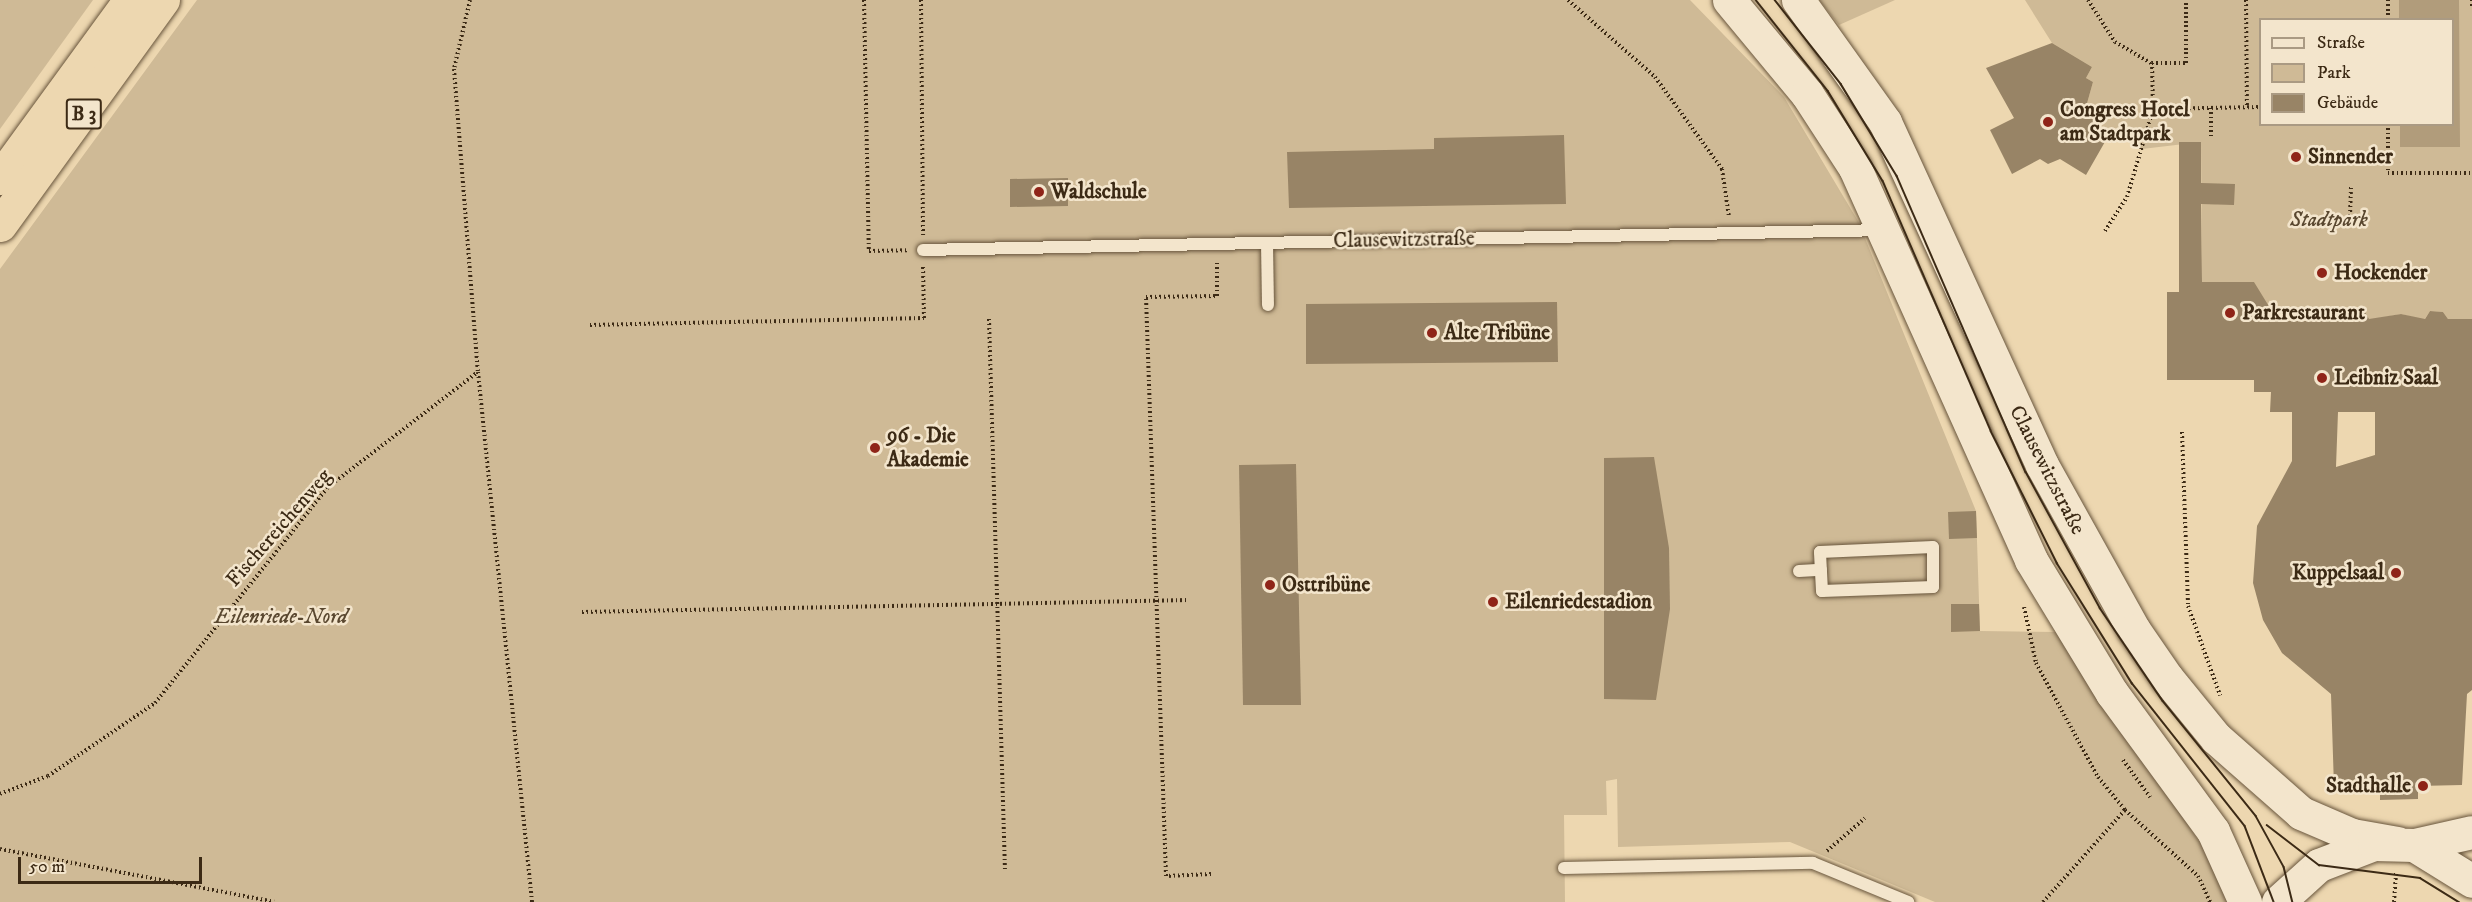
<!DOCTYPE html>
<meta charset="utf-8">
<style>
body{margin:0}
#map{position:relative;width:2472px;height:902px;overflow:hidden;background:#edd7b0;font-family:"IM FELL DW Pica",serif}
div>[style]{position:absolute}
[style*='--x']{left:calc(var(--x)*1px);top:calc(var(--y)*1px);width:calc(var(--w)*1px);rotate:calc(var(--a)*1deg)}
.green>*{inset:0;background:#cfba96}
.water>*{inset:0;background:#b19c7b}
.building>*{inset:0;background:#988466}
.path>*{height:4px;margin-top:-2px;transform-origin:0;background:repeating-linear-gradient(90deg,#3c2a15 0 1.5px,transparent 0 4.5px)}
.roads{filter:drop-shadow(0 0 2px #68553c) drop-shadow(0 0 2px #68553c)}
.lane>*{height:12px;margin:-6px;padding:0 6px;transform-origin:6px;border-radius:6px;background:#f3e5cc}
.secondary>*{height:33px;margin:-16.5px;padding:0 16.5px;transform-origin:16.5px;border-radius:16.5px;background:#f3e5cc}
.highway>*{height:33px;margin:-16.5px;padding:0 16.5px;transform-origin:16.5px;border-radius:16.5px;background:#edd7b0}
.tram>*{height:1.5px;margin:-0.75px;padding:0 0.75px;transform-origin:0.75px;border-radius:0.75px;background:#3c2a15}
.dots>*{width:16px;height:16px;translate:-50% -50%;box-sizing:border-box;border:3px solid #f3e5cc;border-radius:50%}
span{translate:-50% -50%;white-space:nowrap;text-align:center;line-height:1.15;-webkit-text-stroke:5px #f3e5cc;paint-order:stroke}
.shield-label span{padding:2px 4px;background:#f3e5cc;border:2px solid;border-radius:4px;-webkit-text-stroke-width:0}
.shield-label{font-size:20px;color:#3c2a15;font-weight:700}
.poi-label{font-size:21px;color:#3c2a15;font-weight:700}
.left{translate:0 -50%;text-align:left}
.right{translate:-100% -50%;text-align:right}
.park-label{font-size:21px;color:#59472f;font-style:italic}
.street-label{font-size:21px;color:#3c2a15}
.legend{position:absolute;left:2259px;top:18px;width:195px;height:108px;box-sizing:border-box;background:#f3e5cc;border:2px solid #aa9a83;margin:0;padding:8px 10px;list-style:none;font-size:18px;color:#3c2a15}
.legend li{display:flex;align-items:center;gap:12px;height:30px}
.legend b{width:30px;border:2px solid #aa9a83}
.scale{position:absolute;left:18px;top:857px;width:184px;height:27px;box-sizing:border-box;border:3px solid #3c2a15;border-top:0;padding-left:8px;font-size:18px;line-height:21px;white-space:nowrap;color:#3c2a15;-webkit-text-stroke:4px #f3e5cc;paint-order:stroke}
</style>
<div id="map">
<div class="green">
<div style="clip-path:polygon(0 0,93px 0,0 129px)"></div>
<div style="clip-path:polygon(197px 0,1690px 0,1784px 97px,1858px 221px,1976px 511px,1980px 631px,2058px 632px,2219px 871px,2227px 902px,1935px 902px,1790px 842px,1618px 847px,1617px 779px,1606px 781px,1607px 815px,1564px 815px,1565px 902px,0 902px,0 269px)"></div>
<div style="clip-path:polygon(1819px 0,1895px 0,1839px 25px)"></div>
<div style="clip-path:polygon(evenodd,2025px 0,2472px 0,2472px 319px,2448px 319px,2443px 312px,2430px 311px,2424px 320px,2401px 314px,2369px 320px,2364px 312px,2351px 313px,2345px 320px,2273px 321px,2254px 283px,2219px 282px,2213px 292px,2202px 292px,2201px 142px,2142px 149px,2097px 126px,2103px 117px,2086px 107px,2093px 82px,2086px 78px,2092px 67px,2052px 43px,2025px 0,2260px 20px,2452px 20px,2452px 124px,2260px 124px,2260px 20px)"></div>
</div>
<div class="water">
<div style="clip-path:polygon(2399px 0,2459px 0,2460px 147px,2400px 147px,2400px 125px,2452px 124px,2452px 20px,2399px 19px)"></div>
</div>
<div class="building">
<div style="clip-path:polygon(2052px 43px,2092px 67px,2086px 78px,2093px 82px,2086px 107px,2103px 117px,2097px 126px,2110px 133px,2086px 175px,2060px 159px,2048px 164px,2040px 159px,2012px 174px,1990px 130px,2014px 118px,1986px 68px)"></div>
<div style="clip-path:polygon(1564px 135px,1566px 204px,1289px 208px,1287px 152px,1434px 149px,1434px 138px)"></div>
<div style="clip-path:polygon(evenodd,2179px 142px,2201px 142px,2201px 183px,2235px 184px,2234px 205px,2201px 204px,2202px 282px,2254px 282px,2278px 321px,2345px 320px,2351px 313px,2365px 312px,2369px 319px,2401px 314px,2425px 319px,2430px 311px,2443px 312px,2448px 319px,2472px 319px,2472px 690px,2467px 694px,2462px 785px,2418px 786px,2418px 799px,2380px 800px,2380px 786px,2334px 787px,2331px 694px,2282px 653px,2263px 620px,2253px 583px,2257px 526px,2292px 461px,2292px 412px,2270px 412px,2271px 392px,2254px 392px,2254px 380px,2167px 380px,2167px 292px,2179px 292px,2179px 142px,2338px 412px,2375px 412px,2375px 455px,2336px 467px,2338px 412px)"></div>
<div style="clip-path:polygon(1068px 178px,1068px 206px,1010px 207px,1010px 179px)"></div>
<div style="clip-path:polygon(1557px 302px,1558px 362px,1306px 364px,1306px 304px)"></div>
<div style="clip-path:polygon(1654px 457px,1669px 548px,1670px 609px,1656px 700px,1604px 699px,1604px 458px)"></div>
<div style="clip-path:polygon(1296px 464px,1301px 705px,1243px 705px,1239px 465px)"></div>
<div style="clip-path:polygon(1976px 511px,1977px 538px,1949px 539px,1948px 512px)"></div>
<div style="clip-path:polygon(1951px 604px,1979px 604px,1980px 631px,1951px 632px)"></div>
</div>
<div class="path">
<div style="--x:470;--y:0;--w:71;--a:103.1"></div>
<div style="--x:454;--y:69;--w:304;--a:85.5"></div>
<div style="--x:478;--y:372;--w:533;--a:84.18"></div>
<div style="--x:864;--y:0;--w:251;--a:88.9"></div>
<div style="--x:869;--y:251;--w:39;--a:-1"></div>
<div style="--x:921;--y:0;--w:235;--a:89.5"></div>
<div style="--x:1568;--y:0;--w:116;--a:41.5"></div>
<div style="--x:1655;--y:77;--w:114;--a:53.9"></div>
<div style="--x:1722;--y:169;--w:49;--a:81.7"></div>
<div style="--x:2088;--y:0;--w:50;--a:57.3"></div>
<div style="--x:2115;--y:42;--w:42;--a:30.3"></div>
<div style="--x:2246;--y:0;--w:108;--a:89.5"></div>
<div style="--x:2388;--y:0;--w:20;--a:90"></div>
<div style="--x:2472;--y:0;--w:8;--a:90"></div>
<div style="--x:2211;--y:108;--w:29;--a:90"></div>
<div style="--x:2153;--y:109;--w:46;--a:-91.2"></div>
<div style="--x:2152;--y:63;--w:34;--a:0"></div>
<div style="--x:2186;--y:63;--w:63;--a:-90"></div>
<div style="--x:2388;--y:124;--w:49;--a:90"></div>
<div style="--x:2388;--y:173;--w:84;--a:0"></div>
<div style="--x:2350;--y:216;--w:31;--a:-88"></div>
<div style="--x:2105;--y:231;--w:40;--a:-57.1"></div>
<div style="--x:2127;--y:197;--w:92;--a:-73.5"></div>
<div style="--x:2153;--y:109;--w:107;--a:-1.1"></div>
<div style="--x:989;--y:319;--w:551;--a:88.34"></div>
<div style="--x:590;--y:325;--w:334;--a:-1.2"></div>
<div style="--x:924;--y:318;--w:52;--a:-91.1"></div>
<div style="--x:2182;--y:432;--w:174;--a:88"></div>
<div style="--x:2188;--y:606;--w:95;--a:70.2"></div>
<div style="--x:2024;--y:607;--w:57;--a:77.9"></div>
<div style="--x:2036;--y:663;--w:130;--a:61.5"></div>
<div style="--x:2098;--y:777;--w:43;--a:50.7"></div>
<div style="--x:2125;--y:810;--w:98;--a:42.1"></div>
<div style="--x:2198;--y:876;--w:29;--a:65"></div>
<div style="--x:582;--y:612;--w:607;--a:-1.13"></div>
<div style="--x:2123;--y:760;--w:46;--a:53.9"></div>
<div style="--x:0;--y:794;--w:51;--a:-20.6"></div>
<div style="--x:48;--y:776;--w:130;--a:-34.3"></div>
<div style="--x:155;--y:703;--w:277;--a:-51.3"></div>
<div style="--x:328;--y:487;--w:189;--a:-37.5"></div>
<div style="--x:0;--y:849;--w:279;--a:10.9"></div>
<div style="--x:1827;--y:851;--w:50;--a:-41"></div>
<div style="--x:1211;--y:874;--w:45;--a:177.5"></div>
<div style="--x:1166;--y:876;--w:579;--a:-91.98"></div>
<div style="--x:1146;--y:297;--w:71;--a:-0.8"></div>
<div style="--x:1217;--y:296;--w:36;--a:-90"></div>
<div style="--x:2043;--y:902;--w:123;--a:-48.3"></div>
<div style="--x:2394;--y:902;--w:29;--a:-86"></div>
</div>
<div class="roads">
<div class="lane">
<div style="--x:1267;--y:243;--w:62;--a:89.1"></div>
<div style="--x:923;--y:250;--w:959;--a:-1.19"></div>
<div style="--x:1933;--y:547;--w:40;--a:90"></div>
<div style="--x:1933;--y:587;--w:111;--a:177.9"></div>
<div style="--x:1822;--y:591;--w:39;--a:-93"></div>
<div style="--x:1820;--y:552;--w:113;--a:-2.5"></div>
<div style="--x:1799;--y:571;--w:22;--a:-3"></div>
<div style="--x:1564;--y:868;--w:249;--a:-1.2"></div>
<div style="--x:1813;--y:863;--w:103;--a:22.3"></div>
</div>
<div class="secondary">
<div style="--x:1729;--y:0;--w:122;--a:50.3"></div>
<div style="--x:1807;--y:94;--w:88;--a:57"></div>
<div style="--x:1855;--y:168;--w:430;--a:65.8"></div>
<div style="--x:2031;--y:560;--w:156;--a:58.7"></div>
<div style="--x:2112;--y:693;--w:171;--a:53.8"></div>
<div style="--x:2213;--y:831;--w:78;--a:65.7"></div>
<div style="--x:1798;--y:0;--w:150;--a:54.5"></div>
<div style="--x:1885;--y:122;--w:377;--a:65.4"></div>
<div style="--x:2042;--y:465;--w:189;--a:60.9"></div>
<div style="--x:2134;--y:630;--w:58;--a:55.5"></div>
<div style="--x:2167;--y:678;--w:77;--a:50.8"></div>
<div style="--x:2216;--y:738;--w:113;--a:41.4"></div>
<div style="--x:2301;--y:813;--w:56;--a:23.3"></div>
<div style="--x:2352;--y:835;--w:46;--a:10.1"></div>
<div style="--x:2414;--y:845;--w:59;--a:-12.6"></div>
<div style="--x:2278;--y:902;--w:55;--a:-42.1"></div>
<div style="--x:2319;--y:865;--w:59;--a:-20.9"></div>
<div style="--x:2374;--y:844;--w:40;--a:1.4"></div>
<div style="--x:2414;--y:845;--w:68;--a:31.8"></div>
</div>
<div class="highway">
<div style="--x:0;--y:178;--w:220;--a:-53.9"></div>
<div style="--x:0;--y:225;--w:278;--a:-54.1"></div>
</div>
</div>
<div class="tram">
<div style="--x:1756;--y:0;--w:116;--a:51.6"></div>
<div style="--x:1828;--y:91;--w:105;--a:58.6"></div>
<div style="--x:1883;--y:181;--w:272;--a:66.6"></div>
<div style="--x:1991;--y:431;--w:148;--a:63.4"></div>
<div style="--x:2057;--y:563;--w:142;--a:58"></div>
<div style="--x:2132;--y:683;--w:182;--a:51.7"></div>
<div style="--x:2245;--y:826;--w:81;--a:69.1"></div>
<div style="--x:1775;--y:0;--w:107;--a:51.8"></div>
<div style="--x:1841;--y:84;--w:108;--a:58.7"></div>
<div style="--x:1897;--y:176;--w:323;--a:66.5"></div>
<div style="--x:2026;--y:472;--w:155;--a:61.4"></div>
<div style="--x:2100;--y:608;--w:112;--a:55.9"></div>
<div style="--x:2163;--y:701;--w:148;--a:51"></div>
<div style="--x:2256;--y:816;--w:58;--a:61.2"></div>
<div style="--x:2284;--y:867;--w:36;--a:76"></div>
<div style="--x:2267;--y:825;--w:66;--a:37.6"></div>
<div style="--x:2319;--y:865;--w:102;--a:7.3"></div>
<div style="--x:2420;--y:878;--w:46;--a:31.6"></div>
</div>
<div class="dots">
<div style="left:2048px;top:122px;background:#8f2418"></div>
<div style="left:2296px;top:157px;background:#8f2418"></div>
<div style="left:1039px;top:192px;background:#8f2418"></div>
<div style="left:2322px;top:273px;background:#8f2418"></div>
<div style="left:2230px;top:313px;background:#8f2418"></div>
<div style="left:1432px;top:333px;background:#8f2418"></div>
<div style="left:2322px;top:378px;background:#8f2418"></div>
<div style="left:875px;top:448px;background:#8f2418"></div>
<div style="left:2396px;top:573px;background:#8f2418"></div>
<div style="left:1270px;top:585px;background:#8f2418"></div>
<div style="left:1493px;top:602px;background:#8f2418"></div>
<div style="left:2423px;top:786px;background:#8f2418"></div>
</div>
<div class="shield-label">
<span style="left:84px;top:114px">B 3</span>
</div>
<div class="poi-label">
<span class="left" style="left:2060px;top:122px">Congress Hotel<br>am Stadtpark</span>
<span class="left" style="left:2308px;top:157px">Sinnender</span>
<span class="left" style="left:1051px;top:192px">Waldschule</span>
<span class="left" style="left:2334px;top:273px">Hockender</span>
<span class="left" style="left:2242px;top:313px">Parkrestaurant</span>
<span class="left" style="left:1444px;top:333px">Alte Tribüne</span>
<span class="left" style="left:2334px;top:378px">Leibniz Saal</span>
<span class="left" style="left:887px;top:448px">96 - Die<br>Akademie</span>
<span class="right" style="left:2384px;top:573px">Kuppelsaal</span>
<span class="left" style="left:1282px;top:585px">Osttribüne</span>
<span class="left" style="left:1505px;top:602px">Eilenriedestadion</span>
<span class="right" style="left:2411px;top:786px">Stadthalle</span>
</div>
<div class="park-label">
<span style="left:2329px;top:220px">Stadtpark</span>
<span style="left:281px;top:617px">Eilenriede-Nord</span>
</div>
<div class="street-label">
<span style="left:1404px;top:240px;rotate:-1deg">Clausewitzstraße</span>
<span style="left:2047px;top:470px;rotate:63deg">Clausewitzstraße</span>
<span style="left:279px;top:528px;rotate:-49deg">Fischereichenweg</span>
</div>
<ul class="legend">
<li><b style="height:8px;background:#f3e5cc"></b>Straße</li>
<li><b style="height:16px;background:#cfba96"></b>Park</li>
<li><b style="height:16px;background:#988466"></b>Gebäude</li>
</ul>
<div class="scale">50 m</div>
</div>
